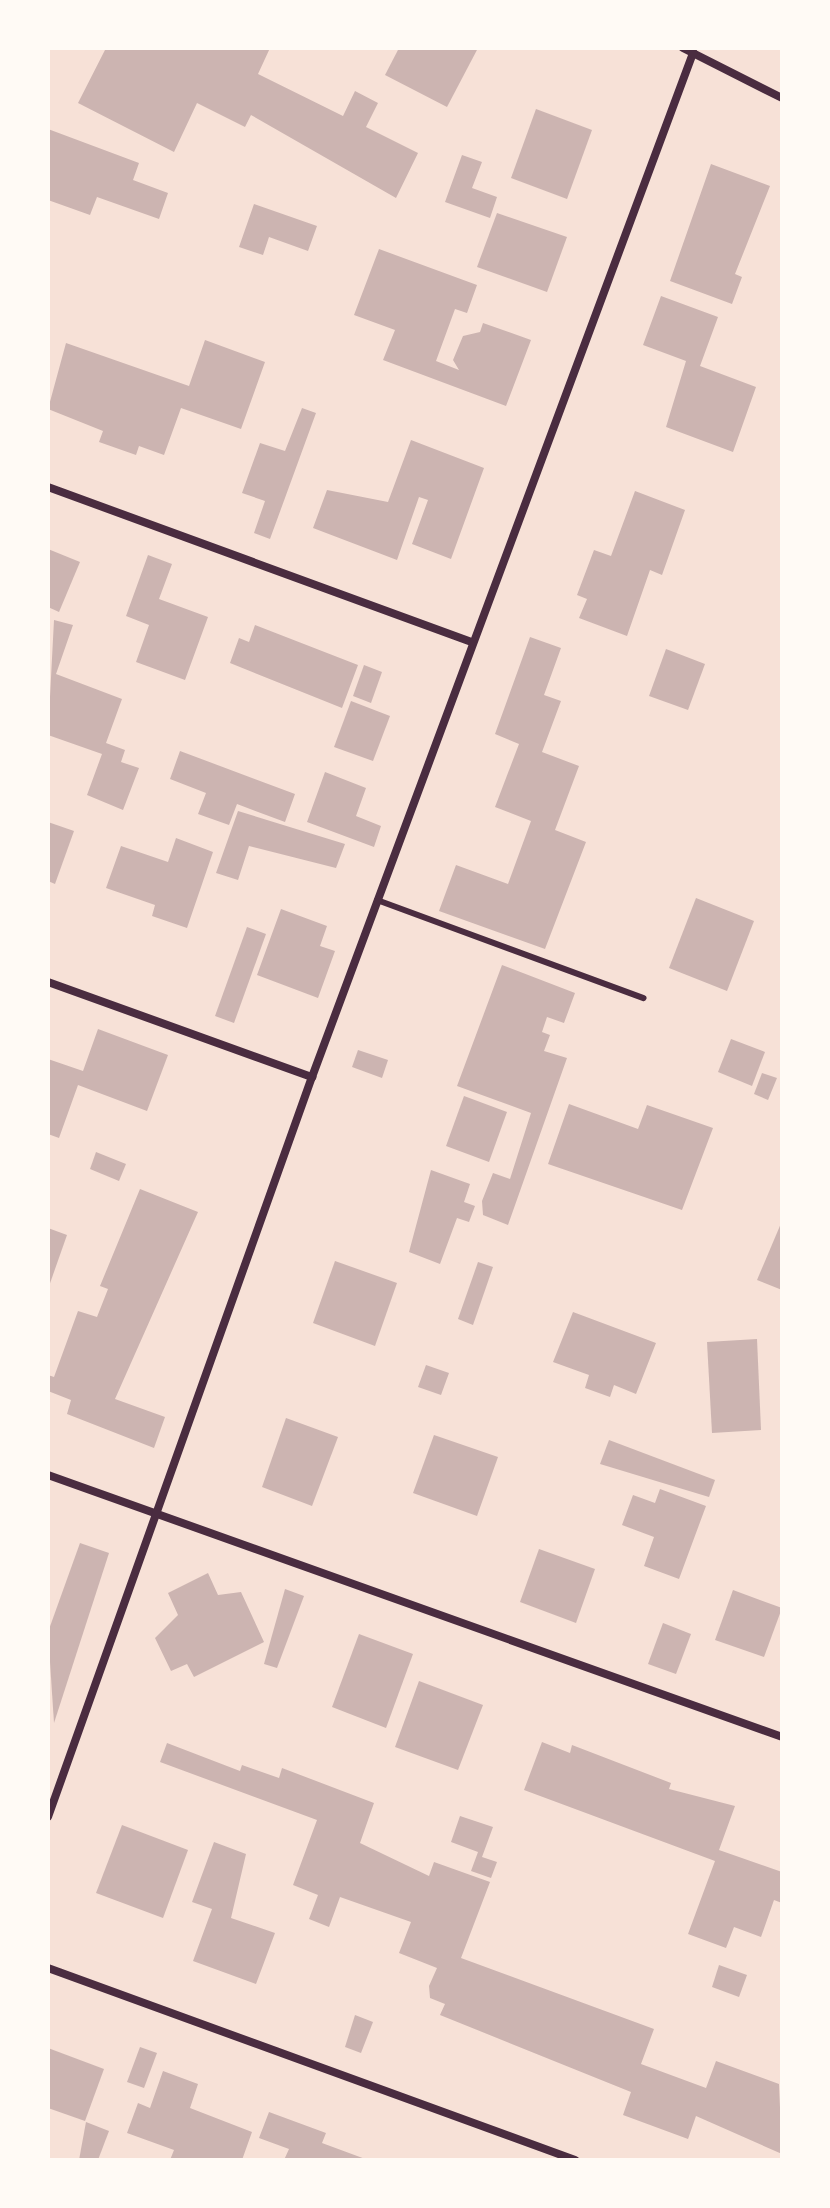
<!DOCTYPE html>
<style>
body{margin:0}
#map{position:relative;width:830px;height:2208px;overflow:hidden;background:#f7e1d7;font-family:Poppins,sans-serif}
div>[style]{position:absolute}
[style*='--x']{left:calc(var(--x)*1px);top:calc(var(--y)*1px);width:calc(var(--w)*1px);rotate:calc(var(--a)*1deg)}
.building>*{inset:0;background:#ccb4b1}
.service>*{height:6px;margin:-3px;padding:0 3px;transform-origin:3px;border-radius:3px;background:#4a2c40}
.minor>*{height:8px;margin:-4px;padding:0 4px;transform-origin:4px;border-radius:4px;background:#4a2c40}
span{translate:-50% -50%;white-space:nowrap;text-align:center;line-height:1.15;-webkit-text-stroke:7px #fffaf5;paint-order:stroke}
.frame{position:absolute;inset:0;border:50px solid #fffaf5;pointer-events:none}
</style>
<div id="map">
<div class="building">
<div style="clip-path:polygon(106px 48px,270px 48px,258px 74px,343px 116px,355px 91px,378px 103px,366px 127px,418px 153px,396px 198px,251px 115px,245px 127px,197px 103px,174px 152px,78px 103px)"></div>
<div style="clip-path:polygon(399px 48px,478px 48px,447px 107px,385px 75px)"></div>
<div style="clip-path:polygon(536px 109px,592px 130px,567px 199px,511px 178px)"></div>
<div style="clip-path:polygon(48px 129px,139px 163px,133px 180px,168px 193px,159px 219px,97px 197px,90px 215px,48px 200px)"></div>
<div style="clip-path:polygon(462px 155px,482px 162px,472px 188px,497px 197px,490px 218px,445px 202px)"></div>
<div style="clip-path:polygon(711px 164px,770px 186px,735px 274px,742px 277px,732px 304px,670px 281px)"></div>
<div style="clip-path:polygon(254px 204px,317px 226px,308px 251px,269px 237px,263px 255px,239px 247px)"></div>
<div style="clip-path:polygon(497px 213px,567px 237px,547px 292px,477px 267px)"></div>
<div style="clip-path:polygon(379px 249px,477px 285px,467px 313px,455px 309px,436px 361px,459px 370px,453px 360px,463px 336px,480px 332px,483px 323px,531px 340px,506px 406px,383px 360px,395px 330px,354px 315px)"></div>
<div style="clip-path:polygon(661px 296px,718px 317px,700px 366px,756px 387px,733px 452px,666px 427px,686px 361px,643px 345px)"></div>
<div style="clip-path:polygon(205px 340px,265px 362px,241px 429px,181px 408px,164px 455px,139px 446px,136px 455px,99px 442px,103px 431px,48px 409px,66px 343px,189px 386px)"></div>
<div style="clip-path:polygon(302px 408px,316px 413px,270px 539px,254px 533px,265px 501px,242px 493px,260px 443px,285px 451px)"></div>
<div style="clip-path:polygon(411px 440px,484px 468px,451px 559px,412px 544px,428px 500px,419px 497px,397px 560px,313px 528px,327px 490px,388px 502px)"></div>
<div style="clip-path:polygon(635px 491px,685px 510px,662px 575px,650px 570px,627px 636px,579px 618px,587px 599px,577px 595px,594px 550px,611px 556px)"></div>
<div style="clip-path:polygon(48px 549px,80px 562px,59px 612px,48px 607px)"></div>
<div style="clip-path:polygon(148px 555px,172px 564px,159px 599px,208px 617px,185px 680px,136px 662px,149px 625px,126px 616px)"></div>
<div style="clip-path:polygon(54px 620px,73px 625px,56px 674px,122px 699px,106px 743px,125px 750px,121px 762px,139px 768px,123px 810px,87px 795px,102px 754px,48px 735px)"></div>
<div style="clip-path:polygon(255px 625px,358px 665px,342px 708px,230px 663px,239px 638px,249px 642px)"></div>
<div style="clip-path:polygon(530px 637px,561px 648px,544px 695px,561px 701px,542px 752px,579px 766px,555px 830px,586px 842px,545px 949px,439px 911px,456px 865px,508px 884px,531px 821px,495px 807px,519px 744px,495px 734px)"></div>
<div style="clip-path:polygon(666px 649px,705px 664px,688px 710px,649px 696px)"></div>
<div style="clip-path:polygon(364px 665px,382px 672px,371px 703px,353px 696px)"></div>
<div style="clip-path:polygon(351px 701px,390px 716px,373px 761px,334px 747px)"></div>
<div style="clip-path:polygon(180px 751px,295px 794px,285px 822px,237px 804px,229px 825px,198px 814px,206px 793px,170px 779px)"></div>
<div style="clip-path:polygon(325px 772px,366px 788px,356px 816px,381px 826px,374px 847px,307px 822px)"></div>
<div style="clip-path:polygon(238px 811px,345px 844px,336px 868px,249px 846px,238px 880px,216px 873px)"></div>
<div style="clip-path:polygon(48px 822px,74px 831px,55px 884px,48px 881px)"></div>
<div style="clip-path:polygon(176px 838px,213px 852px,187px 928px,152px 916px,155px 905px,106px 888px,121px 846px,168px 862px)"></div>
<div style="clip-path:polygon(696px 898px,754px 921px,727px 991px,669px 968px)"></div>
<div style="clip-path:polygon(281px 909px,327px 926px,320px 946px,335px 951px,318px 998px,257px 975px)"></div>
<div style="clip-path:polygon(247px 927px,266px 934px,234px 1023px,215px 1016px)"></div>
<div style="clip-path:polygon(502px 965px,575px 993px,564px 1023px,547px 1017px,542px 1032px,550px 1035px,544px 1051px,567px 1058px,508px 1225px,483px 1215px,482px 1201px,493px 1173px,510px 1179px,531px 1113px,457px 1086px)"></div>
<div style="clip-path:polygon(98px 1029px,168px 1055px,147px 1111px,78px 1085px,59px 1138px,48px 1134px,48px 1059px,83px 1071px)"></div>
<div style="clip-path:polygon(731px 1039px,765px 1052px,752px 1086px,718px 1072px)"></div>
<div style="clip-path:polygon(358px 1050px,388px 1060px,382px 1078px,352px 1067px)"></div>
<div style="clip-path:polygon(762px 1073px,777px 1078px,768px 1100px,754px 1094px)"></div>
<div style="clip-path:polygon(464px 1096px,507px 1112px,489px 1162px,446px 1146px)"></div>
<div style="clip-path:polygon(569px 1104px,638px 1129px,647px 1105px,713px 1128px,682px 1210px,548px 1164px)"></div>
<div style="clip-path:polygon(96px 1152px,126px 1164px,119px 1181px,90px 1169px)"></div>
<div style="clip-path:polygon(431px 1170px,470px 1184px,464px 1202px,475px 1206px,469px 1222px,457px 1218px,440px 1264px,409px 1252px)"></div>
<div style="clip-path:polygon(140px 1189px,198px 1212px,115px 1399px,165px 1417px,154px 1448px,67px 1414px,71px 1400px,48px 1391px,48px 1375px,54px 1377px,78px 1311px,97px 1317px,108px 1289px,100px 1286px)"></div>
<div style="clip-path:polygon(782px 1221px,782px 1290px,757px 1280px)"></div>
<div style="clip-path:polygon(48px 1228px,67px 1235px,48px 1289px)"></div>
<div style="clip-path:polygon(335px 1261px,397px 1283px,375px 1346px,313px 1323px)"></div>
<div style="clip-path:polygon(478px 1262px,493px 1267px,473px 1325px,458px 1319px)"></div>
<div style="clip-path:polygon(573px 1312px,656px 1343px,636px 1394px,614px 1385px,610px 1397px,585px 1388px,589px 1375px,553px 1362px)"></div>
<div style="clip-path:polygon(757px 1339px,761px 1430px,712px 1433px,707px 1342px)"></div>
<div style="clip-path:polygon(426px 1365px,449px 1373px,441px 1395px,418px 1387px)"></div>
<div style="clip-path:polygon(286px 1418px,338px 1437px,312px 1506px,262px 1487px)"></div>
<div style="clip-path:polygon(434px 1435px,498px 1457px,477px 1516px,413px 1493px)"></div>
<div style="clip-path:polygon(609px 1440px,715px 1480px,709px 1497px,600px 1464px)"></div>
<div style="clip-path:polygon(660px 1489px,706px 1506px,679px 1579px,644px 1566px,654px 1537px,622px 1525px,633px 1495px,655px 1503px)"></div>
<div style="clip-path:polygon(80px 1543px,109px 1553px,54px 1723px,48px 1632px)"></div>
<div style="clip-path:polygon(539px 1549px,595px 1569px,576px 1623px,520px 1602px)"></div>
<div style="clip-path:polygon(208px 1573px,218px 1595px,241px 1592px,264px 1642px,194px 1677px,187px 1664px,171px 1671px,155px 1638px,178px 1615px,168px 1593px)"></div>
<div style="clip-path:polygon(285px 1589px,304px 1596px,277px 1668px,264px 1664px)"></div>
<div style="clip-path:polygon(733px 1590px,782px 1608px,764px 1657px,715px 1640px)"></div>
<div style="clip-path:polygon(663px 1623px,691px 1634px,676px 1674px,648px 1664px)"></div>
<div style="clip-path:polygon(359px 1634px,413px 1654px,386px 1728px,332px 1707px)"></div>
<div style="clip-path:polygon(419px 1681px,483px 1705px,458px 1770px,395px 1747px)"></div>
<div style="clip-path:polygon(542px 1742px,570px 1753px,572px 1745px,671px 1783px,669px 1789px,735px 1806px,719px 1850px,782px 1872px,782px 1903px,774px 1900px,761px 1937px,734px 1927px,726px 1948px,688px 1934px,715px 1861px,524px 1790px)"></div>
<div style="clip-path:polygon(167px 1743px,240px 1771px,242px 1765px,279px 1778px,282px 1768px,374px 1803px,360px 1843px,429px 1876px,434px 1862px,490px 1882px,461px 1958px,654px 2029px,641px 2064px,706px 2088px,716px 2061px,779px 2084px,782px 2154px,696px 2116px,688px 2139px,623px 2115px,631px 2092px,440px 2015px,445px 2004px,430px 1998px,429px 1986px,437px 1968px,399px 1953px,411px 1922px,340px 1897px,329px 1927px,309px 1919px,318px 1895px,293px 1885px,317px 1820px,160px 1762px)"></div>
<div style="clip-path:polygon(460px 1816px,493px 1827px,482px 1857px,497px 1862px,491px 1878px,471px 1871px,478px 1852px,451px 1842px)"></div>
<div style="clip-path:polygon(122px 1825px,188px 1850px,163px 1918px,96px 1893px)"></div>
<div style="clip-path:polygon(214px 1842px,246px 1854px,231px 1918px,275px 1933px,256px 1984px,193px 1961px,212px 1909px,192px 1902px)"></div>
<div style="clip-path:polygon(719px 1965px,747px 1975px,739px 1997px,712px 1987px)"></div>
<div style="clip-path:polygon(355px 2015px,373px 2022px,361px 2053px,345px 2047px)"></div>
<div style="clip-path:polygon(140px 2047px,157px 2053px,144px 2088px,127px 2082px)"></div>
<div style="clip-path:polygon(48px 2048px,104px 2069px,85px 2121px,48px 2108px)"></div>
<div style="clip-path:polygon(163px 2071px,198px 2084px,190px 2108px,252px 2132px,242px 2160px,170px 2160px,174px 2150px,127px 2133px,138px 2103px,150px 2108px)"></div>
<div style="clip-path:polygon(269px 2112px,326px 2133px,322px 2143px,368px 2160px,284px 2160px,289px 2149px,259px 2138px)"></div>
<div style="clip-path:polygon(86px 2122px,109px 2131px,98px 2160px,79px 2160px)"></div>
</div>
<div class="service">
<div style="--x:377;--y:900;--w:284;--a:20.2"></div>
</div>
<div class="minor">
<div style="--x:683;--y:48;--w:111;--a:26.8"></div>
<div style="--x:48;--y:487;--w:451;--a:20.1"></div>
<div style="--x:48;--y:982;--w:281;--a:19.8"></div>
<div style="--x:48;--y:1475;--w:779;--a:19.64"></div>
<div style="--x:48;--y:1817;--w:786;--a:-70.37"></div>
<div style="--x:312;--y:1077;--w:1093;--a:-69.59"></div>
<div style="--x:48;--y:1968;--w:561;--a:20.02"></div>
</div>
<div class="frame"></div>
</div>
